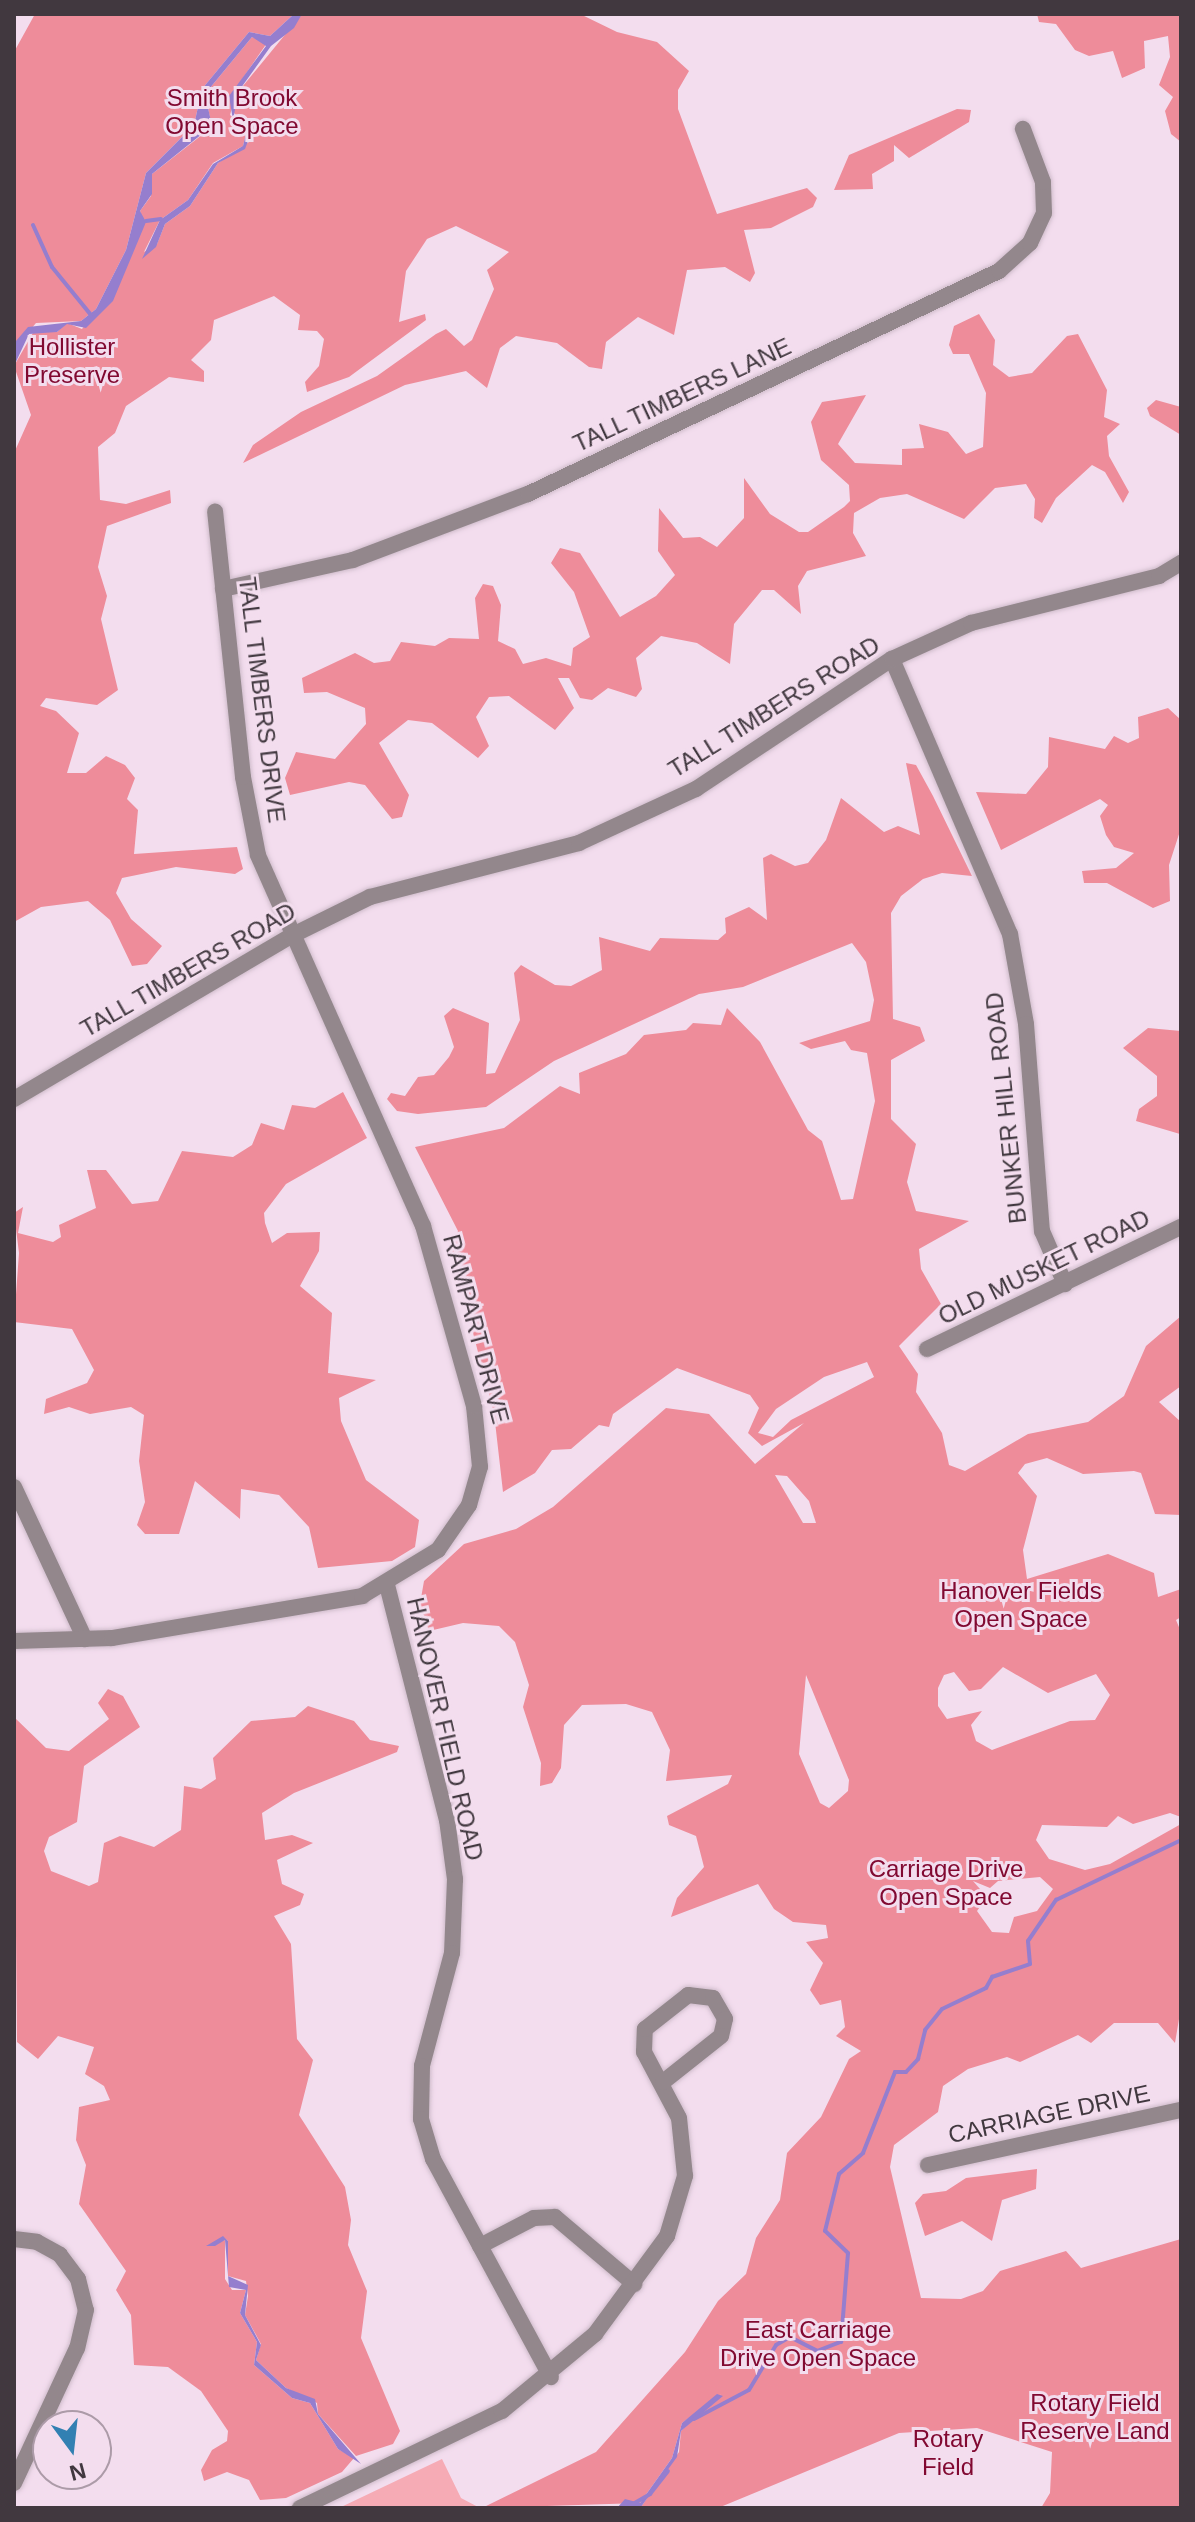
<!DOCTYPE html>
<style>
body{margin:0}
#map{position:relative;width:1195px;height:2522px;overflow:hidden;background:#f3ddee;font-family:Arial,sans-serif}
div>[style]{position:absolute}
[style*='--x']{left:calc(var(--x)*1px);top:calc(var(--y)*1px);width:calc(var(--w)*1px);rotate:calc(var(--a)*1deg)}
.green>*{inset:0;background:#f6abb5}
.forest>*{inset:0;background:#ee8c9a}
.water>*{inset:0;background:#957ece}
.stream>*{height:4px;margin:-2px;padding:0 2px;transform-origin:2px;border-radius:2px;background:#957ece}
.roads{filter:drop-shadow(0 0 2px #cfbccb) drop-shadow(0 0 2px #cfbccb)}
.street>*{height:16px;margin:-8px;padding:0 8px;transform-origin:8px;border-radius:8px;background:#93878c}
span{translate:-50% -50%;white-space:nowrap;text-align:center;line-height:1.15;-webkit-text-stroke:6px #f3ddee;paint-order:stroke}
.park-label{font-size:24px;color:#810931}
.street-label{font-size:24px;color:#41383f}
.frame{position:absolute;inset:0;border:16px solid #41383f;pointer-events:none}
.north{position:absolute;left:32px;top:2410px;width:80px;height:80px;box-sizing:border-box;background:#f3ddee;border:2px solid #ac9ba8;border-radius:50%;rotate:165deg;font-size:22px;font-weight:700;line-height:32px;text-align:center;color:#41383f}
.north::after{content:'';display:block;margin:auto;width:28px;height:36px;background:#3280b2;clip-path:polygon(50% 0,100% 100%,50% 72%,0 100%)}
</style>
<div id="map">
<div class="green">
<div style="clip-path:polygon(442px 2459px,461px 2498px,480px 2508px,339px 2508px)"></div>
</div>
<div class="forest">
<div style="clip-path:polygon(35px 14px,294px 14px,270px 36px,249px 32px,202px 89px,194px 125px,146px 173px,126px 250px,96px 309px,81px 321px,36px 323px,14px 349px,14px 52px)"></div>
<div style="clip-path:polygon(302px 14px,580px 14px,617px 32px,657px 42px,689px 71px,678px 90px,678px 109px,717px 214px,807px 188px,817px 198px,813px 207px,771px 228px,744px 230px,755px 273px,750px 282px,725px 267px,687px 270px,674px 335px,638px 317px,606px 342px,602px 369px,589px 367px,557px 343px,516px 336px,500px 348px,487px 388px,466px 371px,405px 385px,243px 463px,253px 445px,301px 412px,377px 376px,436px 334px,446px 329px,464px 346px,472px 340px,494px 289px,487px 270px,509px 252px,456px 226px,427px 239px,406px 271px,399px 322px,425px 314px,426px 320px,349px 377px,307px 392px,305px 382px,319px 366px,324px 339px,317px 331px,298px 330px,300px 315px,274px 296px,214px 320px,211px 340px,191px 360px,204px 371px,204px 382px,169px 377px,126px 406px,115px 433px,98px 447px,100px 500px,126px 504px,170px 490px,171px 503px,107px 526px,98px 567px,107px 596px,101px 619px,118px 690px,97px 705px,46px 698px,40px 706px,56px 711px,79px 733px,67px 773px,86px 773px,106px 756px,125px 765px,135px 778px,127px 799px,138px 810px,134px 854px,237px 847px,243px 869px,235px 874px,176px 867px,122px 878px,116px 893px,131px 919px,162px 946px,147px 964px,132px 966px,110px 920px,88px 901px,41px 907px,14px 922px,14px 453px,31px 415px,14px 366px,34px 331px,57px 332px,67px 323px,82px 329px,119px 278px,144px 224px,140px 211px,151px 196px,152px 174px,212px 127px,205px 94px,252px 37px,267px 43px,238px 85px,230px 115px,247px 130px,243px 146px,213px 163px,188px 200px,160px 220px,144px 252px,157px 244px,165px 224px,190px 206px,218px 163px,249px 142px,247px 126px,233px 112px,238px 92px)"></div>
<div style="clip-path:polygon(1037px 14px,1181px 14px,1181px 142px,1171px 134px,1165px 111px,1173px 97px,1159px 85px,1170px 57px,1168px 36px,1144px 41px,1145px 68px,1122px 78px,1113px 51px,1089px 56px,1075px 50px,1056px 24px,1039px 22px)"></div>
<div style="clip-path:polygon(957px 109px,971px 110px,969px 122px,909px 158px,894px 145px,894px 161px,872px 174px,873px 189px,834px 190px,849px 155px)"></div>
<div style="clip-path:polygon(979px 314px,995px 340px,993px 365px,1009px 377px,1032px 373px,1067px 336px,1078px 334px,1107px 390px,1104px 417px,1120px 424px,1107px 436px,1109px 456px,1129px 492px,1123px 503px,1105px 472px,1092px 465px,1056px 498px,1042px 523px,1034px 518px,1035px 499px,1026px 484px,995px 488px,964px 519px,907px 494px,880px 498px,854px 513px,853px 533px,866px 556px,807px 571px,798px 586px,801px 614px,774px 590px,762px 590px,734px 624px,730px 664px,697px 643px,661px 636px,636px 658px,642px 689px,636px 697px,608px 688px,592px 700px,580px 698px,569px 678px,558px 678px,574px 708px,555px 730px,509px 696px,489px 697px,476px 717px,489px 746px,478px 758px,432px 723px,408px 720px,379px 743px,409px 795px,402px 817px,392px 819px,365px 785px,349px 782px,290px 795px,285px 778px,296px 752px,335px 759px,366px 724px,365px 708px,327px 692px,304px 693px,302px 678px,355px 653px,374px 663px,390px 661px,401px 642px,435px 646px,449px 638px,479px 639px,475px 598px,483px 584px,493px 586px,501px 605px,498px 641px,515px 649px,523px 664px,546px 658px,571px 666px,573px 648px,590px 637px,574px 592px,551px 563px,560px 548px,580px 553px,620px 617px,656px 596px,675px 575px,658px 551px,659px 508px,683px 538px,700px 537px,717px 547px,744px 518px,744px 478px,770px 514px,799px 532px,808px 532px,844px 507px,850px 501px,849px 485px,821px 460px,811px 422px,822px 402px,866px 395px,838px 444px,855px 463px,902px 465px,902px 449px,924px 448px,919px 424px,948px 432px,966px 454px,983px 447px,986px 393px,969px 354px,953px 354px,949px 345px,954px 326px)"></div>
<div style="clip-path:polygon(1156px 400px,1181px 407px,1181px 435px,1150px 416px,1147px 408px)"></div>
<div style="clip-path:polygon(1168px 708px,1181px 720px,1181px 828px,1169px 865px,1170px 901px,1153px 908px,1107px 883px,1084px 883px,1082px 871px,1116px 868px,1134px 853px,1114px 847px,1106px 835px,1100px 816px,1108px 805px,1100px 799px,1001px 850px,976px 792px,1026px 794px,1048px 767px,1049px 737px,1105px 749px,1114px 736px,1128px 743px,1139px 738px,1138px 717px)"></div>
<div style="clip-path:polygon(evenodd,906px 763px,916px 765px,933px 796px,972px 876px,942px 873px,923px 879px,901px 896px,891px 913px,893px 1019px,920px 1027px,925px 1041px,891px 1060px,891px 1119px,916px 1144px,907px 1182px,916px 1211px,969px 1221px,919px 1249px,921px 1269px,941px 1304px,899px 1346px,918px 1374px,916px 1392px,942px 1433px,949px 1465px,965px 1471px,1028px 1434px,1088px 1422px,1124px 1396px,1146px 1346px,1181px 1316px,1181px 1386px,1159px 1402px,1181px 1422px,1181px 1515px,1155px 1514px,1141px 1473px,1134px 1471px,1083px 1474px,1047px 1458px,1025px 1464px,1018px 1473px,1037px 1496px,1023px 1550px,1027px 1579px,1108px 1554px,1154px 1573px,1158px 1597px,1181px 1589px,1181px 1617px,1176px 1620px,1181px 1632px,1181px 1817px,1170px 1813px,1133px 1824px,1118px 1816px,1107px 1827px,1042px 1825px,1036px 1840px,1049px 1859px,1085px 1870px,1110px 1864px,1181px 1824px,1181px 2007px,1175px 2043px,1158px 2023px,1114px 2023px,1091px 2043px,1078px 2035px,1020px 2062px,1007px 2057px,968px 2069px,943px 2086px,938px 2112px,894px 2145px,890px 2167px,921px 2298px,961px 2299px,983px 2291px,1000px 2271px,1066px 2251px,1081px 2268px,1181px 2239px,1181px 2508px,1041px 2508px,1050px 2493px,1052px 2452px,977px 2428px,899px 2433px,718px 2508px,622px 2508px,641px 2507px,679px 2452px,681px 2431px,721px 2394px,682px 2423px,672px 2458px,640px 2503px,482px 2508px,596px 2452px,685px 2352px,718px 2301px,746px 2274px,756px 2238px,780px 2200px,787px 2153px,821px 2117px,849px 2059px,861px 2051px,836px 2036px,845px 2027px,841px 2000px,820px 2005px,810px 1990px,823px 1963px,806px 1942px,828px 1938px,826px 1925px,793px 1922px,774px 1909px,758px 1884px,671px 1917px,677px 1898px,704px 1867px,696px 1836px,669px 1825px,667px 1816px,728px 1784px,732px 1775px,666px 1781px,670px 1750px,652px 1712px,626px 1704px,582px 1705px,564px 1725px,561px 1768px,552px 1783px,540px 1786px,541px 1763px,523px 1707px,529px 1685px,515px 1642px,499px 1626px,463px 1623px,429px 1631px,420px 1604px,424px 1581px,464px 1544px,516px 1529px,553px 1507px,666px 1408px,709px 1414px,755px 1464px,804px 1423px,762px 1446px,748px 1433px,759px 1408px,750px 1395px,677px 1368px,613px 1414px,609px 1427px,599px 1425px,571px 1449px,552px 1450px,535px 1473px,503px 1492px,494px 1413px,451px 1249px,458px 1231px,415px 1147px,504px 1128px,560px 1086px,580px 1094px,579px 1073px,626px 1054px,644px 1035px,686px 1030px,693px 1023px,721px 1025px,727px 1008px,760px 1042px,808px 1130px,822px 1141px,841px 1200px,853px 1199px,875px 1101px,867px 1053px,851px 1050px,845px 1041px,811px 1049px,799px 1043px,870px 1021px,874px 1000px,866px 962px,852px 943px,743px 987px,699px 994px,554px 1061px,486px 1107px,418px 1114px,397px 1111px,387px 1099px,391px 1093px,405px 1096px,418px 1077px,434px 1075px,449px 1057px,454px 1047px,444px 1016px,453px 1008px,489px 1023px,486px 1074px,495px 1073px,520px 1020px,514px 973px,521px 965px,555px 985px,571px 986px,602px 970px,599px 937px,650px 951px,660px 938px,718px 940px,726px 933px,725px 918px,749px 907px,767px 920px,763px 858px,771px 854px,795px 866px,808px 863px,826px 840px,841px 798px,884px 832px,898px 826px,920px 835px,906px 763px,867px 1362px,874px 1377px,791px 1420px,773px 1437px,758px 1433px,776px 1409px,824px 1377px,867px 1362px,906px 763px,775px 1475px,787px 1476px,809px 1501px,816px 1523px,803px 1523px,775px 1475px,906px 763px,1003px 1667px,1048px 1693px,1096px 1674px,1110px 1695px,1095px 1720px,1070px 1721px,992px 1750px,976px 1741px,971px 1725px,982px 1711px,947px 1719px,938px 1706px,938px 1688px,944px 1675px,954px 1672px,969px 1691px,981px 1689px,1003px 1667px,906px 763px,806px 1675px,849px 1780px,848px 1791px,829px 1808px,820px 1803px,799px 1754px,806px 1675px,906px 763px,1040px 1877px,1053px 1889px,1037px 1911px,1014px 1917px,1009px 1933px,992px 1932px,977px 1911px,987px 1897px,973px 1881px,990px 1888px,998px 1881px,1040px 1877px)"></div>
<div style="clip-path:polygon(1148px 1028px,1181px 1031px,1180px 1134px,1136px 1121px,1139px 1109px,1157px 1096px,1157px 1076px,1123px 1048px)"></div>
<div style="clip-path:polygon(343px 1092px,367px 1138px,286px 1184px,264px 1213px,265px 1223px,272px 1243px,287px 1233px,320px 1232px,319px 1251px,300px 1286px,332px 1313px,328px 1373px,376px 1380px,339px 1398px,341px 1421px,366px 1480px,419px 1520px,415px 1547px,392px 1561px,318px 1568px,309px 1527px,279px 1495px,241px 1489px,240px 1519px,195px 1481px,179px 1534px,145px 1534px,137px 1525px,145px 1502px,139px 1461px,144px 1415px,131px 1407px,90px 1414px,69px 1407px,44px 1414px,46px 1399px,87px 1383px,94px 1370px,72px 1329px,14px 1322px,19px 1253px,14px 1213px,23px 1207px,18px 1233px,53px 1242px,61px 1237px,59px 1225px,96px 1208px,87px 1170px,106px 1170px,132px 1204px,158px 1201px,182px 1151px,233px 1157px,252px 1145px,261px 1123px,284px 1130px,292px 1105px,315px 1108px)"></div>
<div style="clip-path:polygon(108px 1689px,123px 1696px,140px 1727px,84px 1766px,77px 1822px,49px 1837px,44px 1851px,51px 1871px,89px 1886px,98px 1882px,104px 1843px,120px 1836px,154px 1847px,181px 1830px,184px 1786px,201px 1789px,216px 1779px,213px 1758px,251px 1721px,295px 1717px,308px 1706px,354px 1721px,370px 1740px,399px 1746px,397px 1752px,294px 1793px,262px 1813px,265px 1840px,292px 1835px,313px 1843px,277px 1860px,282px 1884px,304px 1894px,300px 1905px,274px 1916px,291px 1944px,297px 2039px,313px 2060px,299px 2115px,345px 2187px,351px 2220px,348px 2245px,367px 2291px,361px 2338px,400px 2431px,393px 2444px,356px 2456px,318px 2414px,317px 2403px,286px 2388px,256px 2360px,261px 2344px,245px 2315px,248px 2296px,246px 2281px,228px 2276px,228px 2241px,223px 2237px,211px 2245px,225px 2240px,225px 2279px,232px 2290px,246px 2290px,240px 2313px,257px 2342px,254px 2365px,292px 2398px,310px 2403px,338px 2449px,354px 2458px,342px 2472px,286px 2498px,260px 2500px,249px 2480px,227px 2472px,204px 2481px,201px 2470px,212px 2450px,227px 2441px,228px 2431px,201px 2391px,168px 2367px,134px 2365px,131px 2315px,116px 2290px,126px 2271px,79px 2204px,86px 2165px,76px 2140px,79px 2107px,110px 2100px,104px 2086px,85px 2074px,94px 2047px,58px 2036px,38px 2059px,17px 2042px,14px 1717px,46px 1748px,69px 1751px,109px 1719px,98px 1703px)"></div>
<div style="clip-path:polygon(1037px 2169px,1036px 2189px,1002px 2200px,992px 2241px,962px 2221px,925px 2236px,915px 2203px,923px 2194px,946px 2191px,966px 2178px)"></div>
</div>
<div class="water">
<div style="clip-path:polygon(294px 14px,302px 14px,294px 28px,271px 46px,238px 92px,234px 115px,251px 133px,245px 149px,218px 163px,190px 206px,165px 224px,156px 247px,142px 259px,160px 220px,188px 200px,213px 164px,243px 146px,247px 130px,233px 120px,229px 96px,266px 46px,252px 37px,205px 94px,212px 126px,152px 174px,152px 194px,140px 211px,146px 222px,113px 301px,86px 328px,67px 324px,57px 332px,29px 334px,14px 366px,16px 341px,28px 327px,81px 321px,96px 309px,126px 250px,146px 173px,194px 125px,202px 89px,249px 32px,270px 36px)"></div>
<div style="clip-path:polygon(223px 2236px,228px 2241px,228px 2276px,248px 2285px,245px 2315px,261px 2345px,256px 2360px,286px 2388px,315px 2399px,318px 2414px,361px 2464px,338px 2449px,310px 2403px,292px 2398px,254px 2365px,257px 2342px,240px 2313px,246px 2290px,229px 2287px,225px 2240px,215px 2246px,206px 2246px)"></div>
<div style="clip-path:polygon(717px 2394px,723px 2396px,681px 2431px,677px 2457px,641px 2507px,617px 2508px,625px 2499px,640px 2503px,672px 2458px,682px 2423px)"></div>
</div>
<div class="stream">
<div style="--x:146;--y:221;--w:15;--a:-8"></div>
<div style="--x:33;--y:225;--w:46;--a:65.7"></div>
<div style="--x:52;--y:267;--w:62;--a:50.9"></div>
<div style="--x:694;--y:2419;--w:62;--a:-27.8"></div>
<div style="--x:749;--y:2390;--w:52;--a:-59"></div>
<div style="--x:776;--y:2345;--w:16;--a:-30"></div>
<div style="--x:790;--y:2337;--w:30;--a:27"></div>
<div style="--x:817;--y:2351;--w:26;--a:-21"></div>
<div style="--x:841;--y:2342;--w:89;--a:-85.5"></div>
<div style="--x:848;--y:2253;--w:32;--a:-136"></div>
<div style="--x:825;--y:2231;--w:59;--a:-76.2"></div>
<div style="--x:839;--y:2174;--w:32;--a:-41"></div>
<div style="--x:863;--y:2153;--w:87;--a:-68.4"></div>
<div style="--x:895;--y:2072;--w:11;--a:0"></div>
<div style="--x:906;--y:2072;--w:18;--a:-47"></div>
<div style="--x:918;--y:2059;--w:30;--a:-76"></div>
<div style="--x:925;--y:2030;--w:27;--a:-51"></div>
<div style="--x:942;--y:2009;--w:49;--a:-25.5"></div>
<div style="--x:986;--y:1988;--w:13;--a:-61"></div>
<div style="--x:992;--y:1977;--w:40;--a:-18.9"></div>
<div style="--x:1030;--y:1964;--w:23;--a:-95"></div>
<div style="--x:1028;--y:1941;--w:50;--a:-55.7"></div>
<div style="--x:1056;--y:1900;--w:139;--a:-25.6"></div>
<div style="--x:626;--y:2508;--w:28;--a:-30"></div>
<div style="--x:650;--y:2494;--w:29;--a:-52"></div>
</div>
<div class="roads">
<div class="street">
<div style="--x:223;--y:589;--w:133;--a:-12.6"></div>
<div style="--x:353;--y:560;--w:187;--a:-20.7"></div>
<div style="--x:528;--y:494;--w:521;--a:-25.34"></div>
<div style="--x:999;--y:271;--w:42;--a:-42.1"></div>
<div style="--x:1030;--y:243;--w:33;--a:-65"></div>
<div style="--x:1044;--y:213;--w:31;--a:-92"></div>
<div style="--x:1043;--y:182;--w:57;--a:-110.7"></div>
<div style="--x:892;--y:659;--w:299;--a:66.8"></div>
<div style="--x:1010;--y:934;--w:91;--a:79.9"></div>
<div style="--x:1026;--y:1024;--w:208;--a:85.6"></div>
<div style="--x:1042;--y:1231;--w:58;--a:66.5"></div>
<div style="--x:14;--y:1099;--w:321;--a:-30.5"></div>
<div style="--x:291;--y:936;--w:88;--a:-26.3"></div>
<div style="--x:370;--y:897;--w:216;--a:-14.5"></div>
<div style="--x:579;--y:843;--w:129;--a:-24.8"></div>
<div style="--x:696;--y:789;--w:235;--a:-33.6"></div>
<div style="--x:892;--y:659;--w:87;--a:-24.5"></div>
<div style="--x:971;--y:623;--w:194;--a:-14"></div>
<div style="--x:1159;--y:576;--w:26;--a:-31"></div>
<div style="--x:927;--y:1349;--w:282;--a:-25.7"></div>
<div style="--x:14;--y:1487;--w:168;--a:65"></div>
<div style="--x:387;--y:1585;--w:243;--a:75.7"></div>
<div style="--x:447;--y:1820;--w:60;--a:82.3"></div>
<div style="--x:455;--y:1879;--w:74;--a:92.3"></div>
<div style="--x:452;--y:1953;--w:117;--a:104.9"></div>
<div style="--x:422;--y:2066;--w:53;--a:91.1"></div>
<div style="--x:421;--y:2119;--w:42;--a:73.3"></div>
<div style="--x:433;--y:2159;--w:248;--a:61.6"></div>
<div style="--x:14;--y:1641;--w:98;--a:-1.8"></div>
<div style="--x:112;--y:1638;--w:254;--a:-9.5"></div>
<div style="--x:362;--y:1596;--w:89;--a:-31.2"></div>
<div style="--x:438;--y:1550;--w:55;--a:-55.4"></div>
<div style="--x:469;--y:1505;--w:40;--a:-74"></div>
<div style="--x:480;--y:1467;--w:61;--a:-95.6"></div>
<div style="--x:474;--y:1406;--w:187;--a:-105.8"></div>
<div style="--x:423;--y:1226;--w:406;--a:-114"></div>
<div style="--x:258;--y:855;--w:79;--a:-100.9"></div>
<div style="--x:243;--y:777;--w:267;--a:-96"></div>
<div style="--x:928;--y:2165;--w:259;--a:-12.3"></div>
<div style="--x:14;--y:2239;--w:23;--a:7"></div>
<div style="--x:37;--y:2242;--w:26;--a:29"></div>
<div style="--x:60;--y:2255;--w:30;--a:53"></div>
<div style="--x:78;--y:2279;--w:32;--a:76"></div>
<div style="--x:86;--y:2310;--w:39;--a:103"></div>
<div style="--x:77;--y:2348;--w:149;--a:115"></div>
<div style="--x:480;--y:2246;--w:61;--a:-27.4"></div>
<div style="--x:534;--y:2218;--w:21;--a:-3"></div>
<div style="--x:555;--y:2217;--w:104;--a:40.3"></div>
<div style="--x:300;--y:2508;--w:224;--a:-25.7"></div>
<div style="--x:502;--y:2411;--w:121;--a:-39.6"></div>
<div style="--x:595;--y:2334;--w:122;--a:-53.7"></div>
<div style="--x:667;--y:2236;--w:63;--a:-73.3"></div>
<div style="--x:685;--y:2176;--w:58;--a:-95.9"></div>
<div style="--x:679;--y:2118;--w:75;--a:-117.9"></div>
<div style="--x:644;--y:2052;--w:23;--a:-88"></div>
<div style="--x:645;--y:2029;--w:55;--a:-38.3"></div>
<div style="--x:688;--y:1995;--w:25;--a:7"></div>
<div style="--x:713;--y:1998;--w:24;--a:60"></div>
<div style="--x:725;--y:2019;--w:17;--a:103"></div>
<div style="--x:721;--y:2036;--w:74;--a:141.6"></div>
</div>
</div>
<div class="park-label">
<span style="left:232px;top:112px">Smith Brook<br>Open Space</span>
<span style="left:72px;top:361px">Hollister<br>Preserve</span>
<span style="left:1021px;top:1605px">Hanover Fields<br>Open Space</span>
<span style="left:946px;top:1883px">Carriage Drive<br>Open Space</span>
<span style="left:818px;top:2344px">East Carriage<br>Drive Open Space</span>
<span style="left:1095px;top:2417px">Rotary Field<br>Reserve Land</span>
<span style="left:948px;top:2453px">Rotary<br>Field</span>
</div>
<div class="street-label">
<span style="left:682px;top:395px;rotate:-25deg">TALL TIMBERS LANE</span>
<span style="left:262px;top:700px;rotate:83deg">TALL TIMBERS DRIVE</span>
<span style="left:774px;top:707px;rotate:-32deg">TALL TIMBERS ROAD</span>
<span style="left:188px;top:970px;rotate:-30deg">TALL TIMBERS ROAD</span>
<span style="left:1006px;top:1108px;rotate:-96deg">BUNKER HILL ROAD</span>
<span style="left:1044px;top:1267px;rotate:-26deg">OLD MUSKET ROAD</span>
<span style="left:476px;top:1329px;rotate:75deg">RAMPART DRIVE</span>
<span style="left:445px;top:1729px;rotate:77deg">HANOVER FIELD ROAD</span>
<span style="left:1049px;top:2114px;rotate:-12deg">CARRIAGE DRIVE</span>
</div>
<div class="frame"></div>
<div class="north">N</div>
</div>
